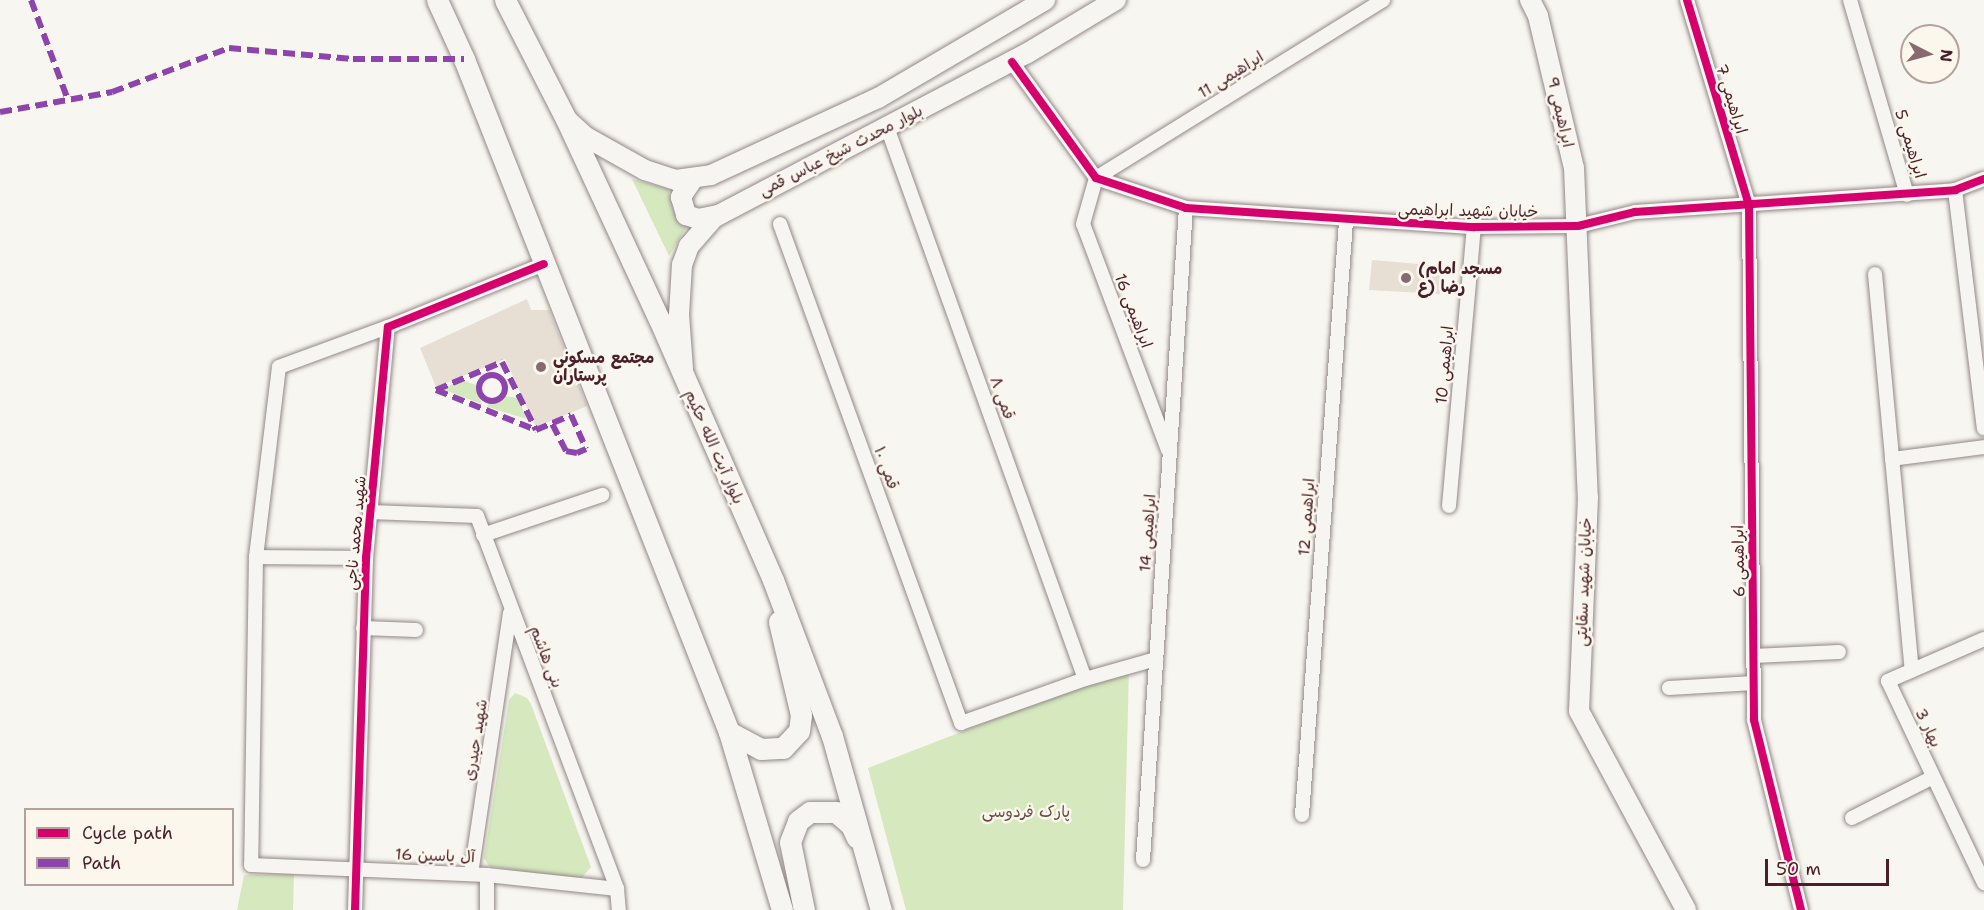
<!DOCTYPE html>
<meta charset="utf-8">
<style>
body{margin:0}
#map{position:relative;width:1984px;height:910px;overflow:hidden;background:#f8f6f0;font-family:"Shantell Sans","Playpen Sans Arabic",sans-serif}
div>[style]{position:absolute}
[style*='--x']{left:calc(var(--x)*1px);top:calc(var(--y)*1px);width:calc(var(--w)*1px);rotate:calc(var(--a)*1deg)}
.green>*{inset:0;background:#d6e8be}
.building>*{inset:0;background:#e7dfd4}
.roads{filter:drop-shadow(0 0 2px #918787) drop-shadow(0 0 2px #918787)}
.street>*{height:14px;margin:-7px;padding:0 7px;transform-origin:7px;border-radius:7px;background:#f6f5f1}
.secondary>*{height:20px;margin:-10px;padding:0 10px;transform-origin:10px;border-radius:10px;background:#f6f5f1}
.primary>*{height:21px;margin:-10.5px;padding:0 10.5px;transform-origin:10.5px;border-radius:10.5px;background:#f6f5f1}
.quiet>*{height:6px;margin-top:-3px;transform-origin:0;background:repeating-linear-gradient(90deg,#8e44ad 0 12px,transparent 0 18px)}
.quiet>.ring{margin:-3px;padding:0;box-sizing:content-box;background:none;border:6px solid #8e44ad;border-radius:50%}
.cycleway>*{height:8px;margin:-4px;padding:0 4px;transform-origin:4px;border-radius:4px;background:#d6006c}
.dots>*{width:16px;height:16px;translate:-50% -50%;box-sizing:border-box;border:3px solid #fbf7ec;border-radius:50%}
span{translate:-50% -50%;white-space:nowrap;text-align:center;line-height:1.15;-webkit-text-stroke:5px #fbf7ec;paint-order:stroke}
.street-label{font-size:16px;color:#4a1f2b}
.poi-label{font-size:16px;color:#4a1f2b;font-weight:700}
.left{translate:0 -50%;text-align:left}
.park-label{font-size:16px;color:#664e46}
.legend{position:absolute;left:24px;top:808px;width:210px;height:78px;box-sizing:border-box;background:#fbf7ec;border:2px solid #b4a19f;margin:0;padding:8px 10px;list-style:none;font-size:18px;color:#4a1f2b}
.legend li{display:flex;align-items:center;gap:12px;height:30px}
.legend b{width:30px;border:2px solid #b4a19f}
.north{position:absolute;left:1900px;top:24px;width:60px;height:60px;box-sizing:border-box;background:#fbf7ec;border:2px solid #b4a19f;border-radius:50%;rotate:96deg;font-size:16px;font-weight:700;line-height:24px;text-align:center;color:#4a1f2b}
.north::after{content:'';display:block;margin:auto;width:21px;height:27px;background:#876a70;clip-path:polygon(50% 0,100% 100%,50% 72%,0 100%)}
.scale{position:absolute;left:1765px;top:859px;width:124px;height:27px;box-sizing:border-box;border:3px solid #4a1f2b;border-top:0;padding-left:8px;font-size:18px;line-height:21px;white-space:nowrap;color:#4a1f2b;-webkit-text-stroke:4px #fbf7ec;paint-order:stroke}
</style>
<div id="map">
<div class="green">
<div style="clip-path:polygon(632px 179px,668px 189px,674px 212px,687px 226px,669px 256px)"></div>
<div style="clip-path:polygon(462px 380px,476px 385px,482px 404px,442px 389px)"></div>
<div style="clip-path:polygon(505px 396px,519px 398px,526px 419px,488px 407px,489px 403px)"></div>
<div style="clip-path:polygon(1129px 667px,1123px 910px,906px 910px,868px 768px)"></div>
<div style="clip-path:polygon(515px 693px,527px 698px,531px 704px,591px 867px,579px 881px,489px 866px,484px 858px,509px 700px)"></div>
<div style="clip-path:polygon(294px 874px,293px 910px,237px 910px,244px 875px)"></div>
</div>
<div class="building">
<div style="clip-path:polygon(1372px 260px,1443px 266px,1440px 294px,1369px 290px)"></div>
<div style="clip-path:polygon(527px 299px,531px 310px,549px 310px,587px 406px,536px 427px,505px 359px,436px 387px,420px 348px)"></div>
</div>
<div class="roads">
<div class="street">
<div style="--x:1687;--y:0;--w:215;--a:73.2"></div>
<div style="--x:1749;--y:206;--w:514;--a:89.44"></div>
<div style="--x:1754;--y:720;--w:196;--a:76.1"></div>
<div style="--x:1850;--y:0;--w:203;--a:73.7"></div>
<div style="--x:1012;--y:62;--w:143;--a:54.1"></div>
<div style="--x:1096;--y:178;--w:95;--a:18.4"></div>
<div style="--x:1186;--y:208;--w:289;--a:3.8"></div>
<div style="--x:1474;--y:227;--w:104;--a:-0.6"></div>
<div style="--x:1578;--y:226;--w:59;--a:-13.8"></div>
<div style="--x:1635;--y:212;--w:321;--a:-3.9"></div>
<div style="--x:1955;--y:190;--w:31;--a:-21"></div>
<div style="--x:887;--y:127;--w:586;--a:70.27"></div>
<div style="--x:1955;--y:190;--w:240;--a:83.1"></div>
<div style="--x:780;--y:224;--w:531;--a:70.06"></div>
<div style="--x:961;--y:723;--w:132;--a:-19.5"></div>
<div style="--x:1085;--y:679;--w:74;--a:-15.7"></div>
<div style="--x:1875;--y:274;--w:398;--a:84.7"></div>
<div style="--x:1168;--y:450;--w:241;--a:-110.6"></div>
<div style="--x:1083;--y:224;--w:48;--a:-74.2"></div>
<div style="--x:1096;--y:178;--w:338;--a:-31.8"></div>
<div style="--x:1892;--y:459;--w:93;--a:-7.4"></div>
<div style="--x:1449;--y:506;--w:280;--a:-84.9"></div>
<div style="--x:370;--y:512;--w:107;--a:2.1"></div>
<div style="--x:477;--y:516;--w:398;--a:69.4"></div>
<div style="--x:617;--y:889;--w:21;--a:85"></div>
<div style="--x:483;--y:535;--w:126;--a:-18.6"></div>
<div style="--x:256;--y:557;--w:308;--a:90.9"></div>
<div style="--x:251;--y:865;--w:236;--a:2.4"></div>
<div style="--x:487;--y:875;--w:131;--a:6.1"></div>
<div style="--x:366;--y:558;--w:110;--a:-179.5"></div>
<div style="--x:256;--y:557;--w:191;--a:-83.1"></div>
<div style="--x:279;--y:367;--w:116;--a:-20.2"></div>
<div style="--x:363;--y:628;--w:53;--a:2.2"></div>
<div style="--x:1984;--y:639;--w:105;--a:156.4"></div>
<div style="--x:1888;--y:681;--w:224;--a:64.6"></div>
<div style="--x:1753;--y:656;--w:86;--a:-2.7"></div>
<div style="--x:1669;--y:688;--w:85;--a:-3.4"></div>
<div style="--x:1302;--y:815;--w:596;--a:-85.76"></div>
<div style="--x:1852;--y:818;--w:91;--a:-26.8"></div>
<div style="--x:1143;--y:860;--w:653;--a:-86.23"></div>
<div style="--x:471;--y:874;--w:264;--a:-81.5"></div>
<div style="--x:355;--y:910;--w:352;--a:-88.2"></div>
<div style="--x:366;--y:558;--w:232;--a:-84.6"></div>
<div style="--x:388;--y:327;--w:168;--a:-22"></div>
<div style="--x:487;--y:910;--w:35;--a:-90"></div>
</div>
<div class="secondary">
<div style="--x:1530;--y:0;--w:18;--a:63"></div>
<div style="--x:1538;--y:16;--w:156;--a:76.7"></div>
<div style="--x:1574;--y:168;--w:329;--a:87.6"></div>
<div style="--x:1588;--y:497;--w:214;--a:92.4"></div>
<div style="--x:1579;--y:711;--w:226;--a:61.7"></div>
<div style="--x:566;--y:119;--w:27;--a:42"></div>
<div style="--x:586;--y:137;--w:68;--a:29.2"></div>
<div style="--x:645;--y:170;--w:33;--a:18"></div>
<div style="--x:676;--y:180;--w:35;--a:-8"></div>
<div style="--x:711;--y:175;--w:184;--a:-24.8"></div>
<div style="--x:878;--y:98;--w:194;--a:-30.4"></div>
<div style="--x:693;--y:179;--w:22;--a:124"></div>
<div style="--x:681;--y:197;--w:19;--a:74"></div>
<div style="--x:686;--y:215;--w:13;--a:18"></div>
<div style="--x:698;--y:219;--w:20;--a:-11"></div>
<div style="--x:683;--y:369;--w:54;--a:-94.2"></div>
<div style="--x:679;--y:315;--w:50;--a:-86.6"></div>
<div style="--x:682;--y:265;--w:20;--a:-70"></div>
<div style="--x:689;--y:246;--w:37;--a:-49"></div>
<div style="--x:713;--y:218;--w:353;--a:-27.7"></div>
<div style="--x:1026;--y:54;--w:105;--a:-31"></div>
</div>
<div class="primary">
<div style="--x:437;--y:0;--w:65;--a:65.4"></div>
<div style="--x:464;--y:59;--w:723;--a:68.51"></div>
<div style="--x:729;--y:732;--w:186;--a:73.4"></div>
<div style="--x:505;--y:0;--w:134;--a:62.9"></div>
<div style="--x:566;--y:119;--w:221;--a:65.1"></div>
<div style="--x:659;--y:319;--w:285;--a:66.4"></div>
<div style="--x:773;--y:580;--w:167;--a:69.3"></div>
<div style="--x:832;--y:736;--w:181;--a:74.3"></div>
<div style="--x:729;--y:732;--w:36;--a:28"></div>
<div style="--x:761;--y:749;--w:22;--a:-3"></div>
<div style="--x:783;--y:748;--w:23;--a:-47"></div>
<div style="--x:799;--y:731;--w:16;--a:-83"></div>
<div style="--x:801;--y:715;--w:96;--a:-103.3"></div>
<div style="--x:804;--y:910;--w:69;--a:-101.6"></div>
<div style="--x:790;--y:842;--w:22;--a:-69"></div>
<div style="--x:798;--y:821;--w:15;--a:-37"></div>
<div style="--x:810;--y:812;--w:26;--a:0"></div>
<div style="--x:836;--y:812;--w:20;--a:41"></div>
<div style="--x:851;--y:825;--w:14;--a:65"></div>
</div>
</div>
<div class="quiet">
<div style="--x:31;--y:0;--w:107;--a:69.7"></div>
<div style="--x:0;--y:112;--w:114;--a:-10.1"></div>
<div style="--x:112;--y:92;--w:125;--a:-20.6"></div>
<div style="--x:229;--y:48;--w:124;--a:5.1"></div>
<div style="--x:353;--y:59;--w:111;--a:0"></div>
<div style="--x:502;--y:362;--w:76;--a:63.4"></div>
<div class="ring" style="left:479px;top:375px;width:20px;height:20px"></div>
<div style="--x:436;--y:390;--w:108;--a:21.8"></div>
<div style="--x:536;--y:430;--w:38;--a:-23"></div>
<div style="--x:571;--y:415;--w:37;--a:66"></div>
<div style="--x:586;--y:449;--w:10;--a:156"></div>
<div style="--x:577;--y:453;--w:11;--a:-170"></div>
<div style="--x:566;--y:451;--w:31;--a:-117"></div>
<div style="--x:436;--y:390;--w:72;--a:-23"></div>
</div>
<div class="cycleway">
<div style="--x:1687;--y:0;--w:215;--a:73.2"></div>
<div style="--x:1749;--y:206;--w:514;--a:89.44"></div>
<div style="--x:1754;--y:720;--w:196;--a:76.1"></div>
<div style="--x:1012;--y:62;--w:143;--a:54.1"></div>
<div style="--x:1096;--y:178;--w:95;--a:18.4"></div>
<div style="--x:1186;--y:208;--w:289;--a:3.8"></div>
<div style="--x:1474;--y:227;--w:104;--a:-0.6"></div>
<div style="--x:1578;--y:226;--w:59;--a:-13.8"></div>
<div style="--x:1635;--y:212;--w:321;--a:-3.9"></div>
<div style="--x:1955;--y:190;--w:31;--a:-21"></div>
<div style="--x:355;--y:910;--w:352;--a:-88.2"></div>
<div style="--x:366;--y:558;--w:232;--a:-84.6"></div>
<div style="--x:388;--y:327;--w:168;--a:-22"></div>
</div>
<div class="dots">
<div style="left:1406px;top:278px;background:#876a70"></div>
<div style="left:541px;top:367px;background:#876a70"></div>
</div>
<div class="street-label">
<span style="left:1231px;top:75px;rotate:-32deg">ابراهیمی 11</span>
<span style="left:1731px;top:99px;rotate:73deg">ابراهیمی 7</span>
<span style="left:1560px;top:112px;rotate:77deg">ابراهیمی 9</span>
<span style="left:1910px;top:144px;rotate:73deg">ابراهیمی 5</span>
<span style="left:841px;top:151px;rotate:-27deg">بلوار محدث شیخ عباس قمی</span>
<span style="left:1468px;top:211px;rotate:1deg">خیابان شهید ابراهیمی</span>
<span style="left:1133px;top:311px;rotate:69deg">ابراهیمی 16</span>
<span style="left:1445px;top:365px;rotate:-85deg">ابراهیمی 10</span>
<span style="left:1002px;top:398px;rotate:70deg">قمی ۸</span>
<span style="left:714px;top:447px;rotate:66deg">بلوار آیت الله حکیم</span>
<span style="left:886px;top:468px;rotate:70deg">قمی ۱۰</span>
<span style="left:1307px;top:517px;rotate:-86deg">ابراهیمی 12</span>
<span style="left:356px;top:533px;rotate:-85deg">شهید محمد ناجی</span>
<span style="left:1148px;top:533px;rotate:-86deg">ابراهیمی 14</span>
<span style="left:1739px;top:561px;rotate:-91deg">ابراهیمی 6</span>
<span style="left:1584px;top:582px;rotate:-88deg">خیابان شهید سقایتی</span>
<span style="left:546px;top:657px;rotate:69deg">بنی هاشم</span>
<span style="left:1928px;top:728px;rotate:65deg">بهار 3</span>
<span style="left:476px;top:740px;rotate:-81deg">شهید حیدری</span>
<span style="left:435px;top:856px;rotate:2deg">آل یاسین 16</span>
</div>
<div class="poi-label">
<span class="left" style="left:1418px;top:278px">(مسجد امام<br>رضا (ع</span>
<span class="left" style="left:553px;top:367px">مجتمع مسکونی<br>پرستاران</span>
</div>
<div class="park-label">
<span style="left:1026px;top:812px">پارک فردوسی</span>
</div>
<ul class="legend">
<li><b style="height:8px;background:#d6006c"></b>Cycle path</li>
<li><b style="height:8px;background:#8e44ad"></b>Path</li>
</ul>
<div class="north">N</div>
<div class="scale">50 m</div>
</div>
